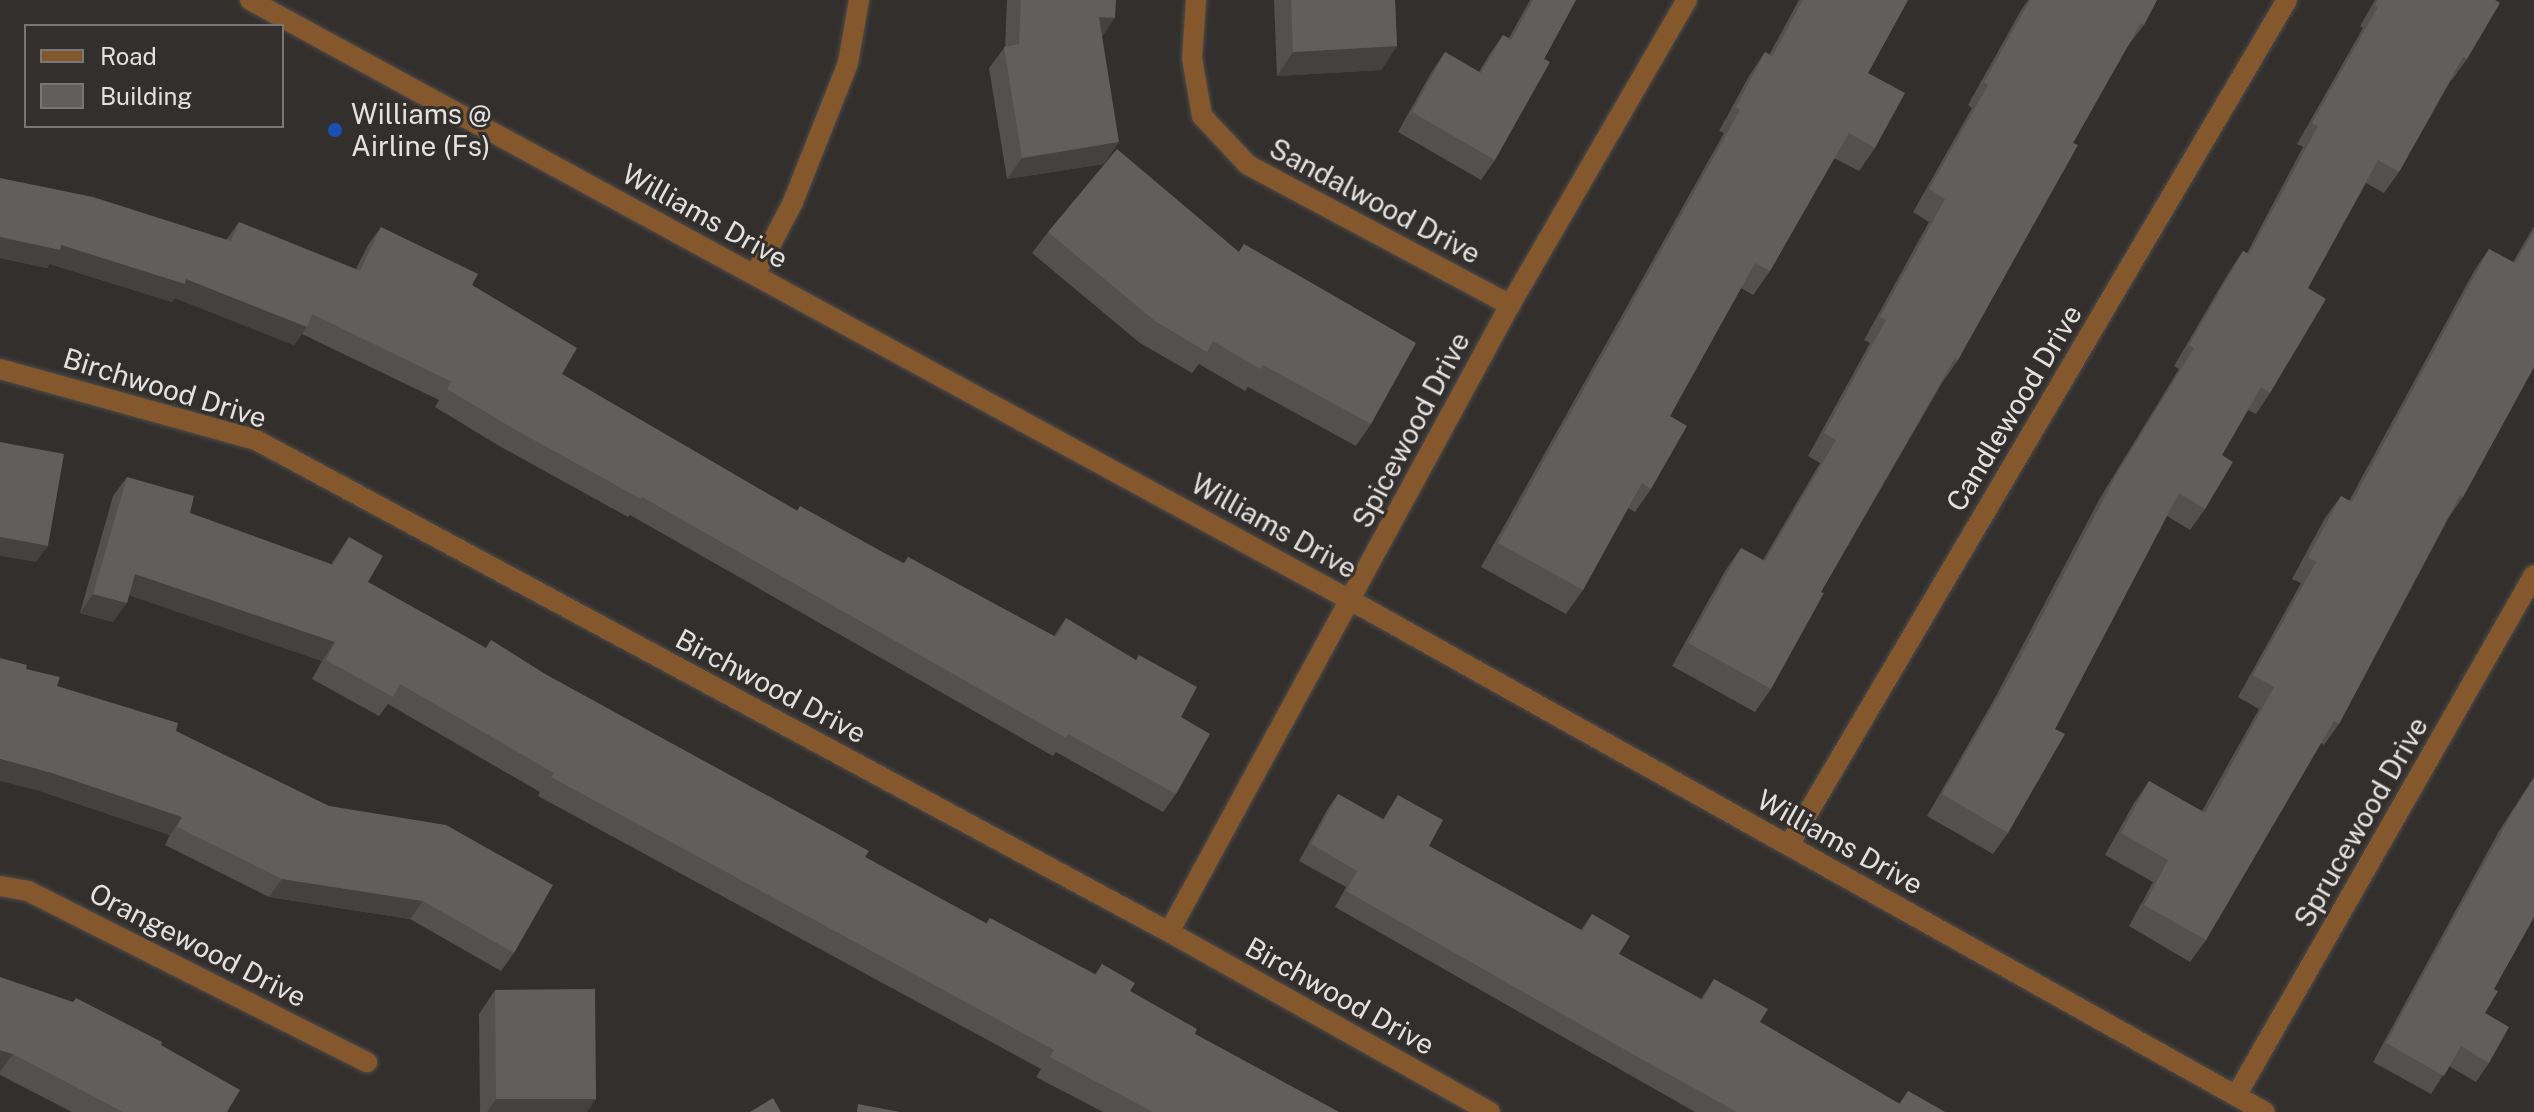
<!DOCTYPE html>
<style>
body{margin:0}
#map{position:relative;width:2534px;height:1112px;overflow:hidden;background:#322f2d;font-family:"Public Sans",sans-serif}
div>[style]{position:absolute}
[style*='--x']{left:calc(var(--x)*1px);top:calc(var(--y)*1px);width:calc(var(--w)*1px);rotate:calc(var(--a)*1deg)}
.roads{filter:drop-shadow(0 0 2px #4e4c4a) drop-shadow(0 0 2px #4e4c4a)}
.minor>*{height:20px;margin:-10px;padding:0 10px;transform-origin:10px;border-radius:10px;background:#85572c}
.wall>*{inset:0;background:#53514f}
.shaded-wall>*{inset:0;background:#444240}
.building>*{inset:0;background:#615e5c}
.dots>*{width:22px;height:22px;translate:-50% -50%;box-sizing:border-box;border:4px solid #322f2d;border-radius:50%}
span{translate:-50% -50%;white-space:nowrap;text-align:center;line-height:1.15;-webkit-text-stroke:6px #322f2d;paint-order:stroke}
.poi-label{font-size:28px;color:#e4e2e1}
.left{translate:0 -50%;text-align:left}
.street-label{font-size:28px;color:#e4e2e1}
.legend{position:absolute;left:24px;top:24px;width:260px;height:104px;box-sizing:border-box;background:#322f2d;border:2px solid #797775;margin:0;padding:10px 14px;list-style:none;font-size:24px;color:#e4e2e1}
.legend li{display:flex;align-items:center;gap:16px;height:40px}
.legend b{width:40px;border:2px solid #797775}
</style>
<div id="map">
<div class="roads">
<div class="minor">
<div style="--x:250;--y:0;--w:1255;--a:28.61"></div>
<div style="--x:1352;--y:601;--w:1046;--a:29.24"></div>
<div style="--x:1196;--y:0;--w:58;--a:93.9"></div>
<div style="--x:1192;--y:58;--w:59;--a:80.2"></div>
<div style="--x:1202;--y:116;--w:67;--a:46.8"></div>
<div style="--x:1248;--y:165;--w:297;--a:28.1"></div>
<div style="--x:755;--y:275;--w:82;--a:-62.5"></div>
<div style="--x:793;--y:202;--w:149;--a:-68.4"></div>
<div style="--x:848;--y:63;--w:64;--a:-80.1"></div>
<div style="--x:0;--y:369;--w:266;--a:15.5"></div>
<div style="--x:256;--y:440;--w:1037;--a:28.32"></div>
<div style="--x:1169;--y:932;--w:368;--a:29.3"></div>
<div style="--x:1789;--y:845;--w:981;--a:-59.49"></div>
<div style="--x:0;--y:886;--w:28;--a:10"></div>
<div style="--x:28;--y:891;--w:380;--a:26.8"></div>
<div style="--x:1169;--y:932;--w:714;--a:-61.46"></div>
<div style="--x:1510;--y:305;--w:353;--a:-59.9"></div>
<div style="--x:2236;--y:1096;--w:600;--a:-60.23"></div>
</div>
</div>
<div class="wall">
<div style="clip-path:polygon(1007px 0,1116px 0,1102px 36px,1104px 164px,1007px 179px,989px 68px,1005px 47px)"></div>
<div style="clip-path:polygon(1274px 0,1395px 0,1397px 46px,1381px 70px,1277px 76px)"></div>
<div style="clip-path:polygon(1530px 0,1576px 0,1544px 59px,1495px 160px,1481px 180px,1398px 132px,1431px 73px,1445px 52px,1479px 72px,1489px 55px,1503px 35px,1509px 38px)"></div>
<div style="clip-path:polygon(1799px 0,1908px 0,1868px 73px,1875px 148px,1859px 171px,1834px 158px,1770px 271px,1753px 295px,1741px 288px,1670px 416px,1651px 489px,1635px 512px,1628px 508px,1583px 590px,1566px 614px,1481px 567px,1724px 133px,1719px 131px,1749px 76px,1765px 52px,1769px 55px)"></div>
<div style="clip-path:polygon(2028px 0,2157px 0,2144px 25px,2127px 47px,2073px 143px,1958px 360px,1942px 383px,1821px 592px,1771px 689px,1755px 712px,1672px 666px,1725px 571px,1741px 548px,1763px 560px,1820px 463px,1808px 456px,1870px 343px,1864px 340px,1929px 222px,1913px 212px,1972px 108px,1968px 105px,2020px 12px)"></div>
<div style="clip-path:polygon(2375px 0,2495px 0,2467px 59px,2452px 80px,2451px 80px,2399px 172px,2384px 193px,2366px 183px,2308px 288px,2270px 393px,2256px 414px,2248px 410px,2222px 455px,2205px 509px,2190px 530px,2167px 516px,2055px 729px,2008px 833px,1993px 854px,1927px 816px,1996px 696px,2100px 498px,2179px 369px,2174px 366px,2229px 272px,2243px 251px,2247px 253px,2303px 147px,2297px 144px,2363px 28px,2360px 26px)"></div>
<div style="clip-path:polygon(239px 222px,356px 269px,368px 245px,381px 227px,472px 285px,562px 374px,796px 510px,904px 563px,908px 557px,1054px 636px,1066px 618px,1181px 717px,1176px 794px,1163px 812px,1056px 752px,1053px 756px,630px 515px,628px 517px,501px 447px,435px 407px,439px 400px,302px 334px,294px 345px,175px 298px,172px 302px,50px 264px,47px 268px,0 258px,226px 240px)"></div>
<div style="clip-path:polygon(2534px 226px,2534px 367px,2463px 497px,2448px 519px,2339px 724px,2324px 745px,2321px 743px,2206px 940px,2190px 962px,2129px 926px,2153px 882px,2105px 855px,2134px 803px,2149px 781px,2202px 811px,2259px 709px,2238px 697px,2301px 583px,2292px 579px,2325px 518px,2341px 496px,2349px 501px,2474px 271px,2489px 249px,2513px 262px)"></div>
<div style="clip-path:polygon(1048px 232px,1239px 252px,1244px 244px,1371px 424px,1356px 446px,1248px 387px,1245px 391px,1199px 364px,1192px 373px,1140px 343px,1032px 253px)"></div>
<div style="clip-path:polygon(127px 477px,190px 513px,331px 564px,349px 537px,368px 582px,486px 648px,491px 640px,545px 674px,865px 857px,986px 923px,990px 918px,1095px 974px,1102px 964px,1130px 991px,1195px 1034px,1339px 1112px,1103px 1112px,1036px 1077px,1041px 1069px,538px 796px,540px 792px,388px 704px,379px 716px,312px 679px,322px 661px,129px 595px,113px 622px,80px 613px,113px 496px)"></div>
<div style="clip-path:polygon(26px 669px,57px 686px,176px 731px,514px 953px,501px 971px,410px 919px,269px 897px,165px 845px,170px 835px,40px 791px)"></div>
<div style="clip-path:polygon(2534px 777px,2534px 917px,2494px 989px,2485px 1013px,2489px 1063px,2476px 1082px,2449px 1066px,2431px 1094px,2373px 1062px,2499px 831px)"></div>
<div style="clip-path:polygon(1338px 794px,1383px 819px,1398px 795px,1429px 846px,1581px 930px,1592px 914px,1619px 954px,1701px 999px,1714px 979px,1760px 1022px,1899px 1104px,1908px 1091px,1945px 1112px,1695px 1112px,1335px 907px,1346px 887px,1299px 861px,1327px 810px)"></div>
<div style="clip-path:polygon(0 977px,161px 1045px,227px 1112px,72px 1112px,0 1075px)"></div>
<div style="clip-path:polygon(495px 990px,587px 1112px,480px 1112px,479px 1014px)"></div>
</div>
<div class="shaded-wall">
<div style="clip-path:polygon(1099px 17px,1115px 18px,1100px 40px)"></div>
<div style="clip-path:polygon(1397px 46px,1381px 70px,1277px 76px,1293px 52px)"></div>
<div style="clip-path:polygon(1119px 142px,1104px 164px,1007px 179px,1022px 158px)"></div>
<div style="clip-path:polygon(0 237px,61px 245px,186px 279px,307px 327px,294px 345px,175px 298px,172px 302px,50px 264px,47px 268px,0 258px)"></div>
<div style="clip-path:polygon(0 537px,48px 546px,36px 562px,0 556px)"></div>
<div style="clip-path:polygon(135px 574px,335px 642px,322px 661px,122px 593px)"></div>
<div style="clip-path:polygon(93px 594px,127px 603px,113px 622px,80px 613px)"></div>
<div style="clip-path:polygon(0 759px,52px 773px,182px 817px,170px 835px,40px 791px,0 781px)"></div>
<div style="clip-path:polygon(282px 879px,423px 901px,410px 919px,269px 897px)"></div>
<div style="clip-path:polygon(0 1050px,13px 1054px,0 1072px)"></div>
<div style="clip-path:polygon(496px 1099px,596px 1099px,587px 1112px,487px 1112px)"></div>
</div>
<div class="building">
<div style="clip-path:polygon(1021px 0,1116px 0,1115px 18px,1099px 17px,1119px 142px,1022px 158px,1004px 47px,1019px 44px)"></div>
<div style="clip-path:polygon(1291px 0,1395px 0,1397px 46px,1293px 52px)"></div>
<div style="clip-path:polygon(1533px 0,1576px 0,1544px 59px,1550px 62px,1495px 160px,1412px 112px,1445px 52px,1481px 73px,1503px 35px,1511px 40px)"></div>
<div style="clip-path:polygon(1803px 0,1908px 0,1868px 73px,1905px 93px,1875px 148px,1849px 133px,1770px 271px,1755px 263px,1670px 416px,1687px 426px,1651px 489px,1642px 483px,1583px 590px,1498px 543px,1740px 110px,1736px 107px,1765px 52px,1772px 56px)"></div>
<div style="clip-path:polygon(2030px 0,2157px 0,2144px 25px,2141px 23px,2073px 143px,2078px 145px,1958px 360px,1955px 358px,1821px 592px,1824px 593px,1771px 689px,1688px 643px,1741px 548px,1765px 561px,1836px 440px,1824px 433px,1886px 320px,1880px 317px,1945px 199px,1929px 189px,1988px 85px,1984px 82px)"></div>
<div style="clip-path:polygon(2378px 0,2495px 0,2500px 3px,2467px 59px,2463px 57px,2399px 172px,2378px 160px,2308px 288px,2326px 299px,2270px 393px,2261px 387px,2222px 455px,2233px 462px,2205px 509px,2179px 493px,2055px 729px,2065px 734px,2008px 833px,1942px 794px,2011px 675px,2115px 477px,2194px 348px,2189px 345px,2243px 251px,2249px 254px,2318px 126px,2312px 123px,2378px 7px,2375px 5px)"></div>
<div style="clip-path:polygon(1117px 149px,1239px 252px,1244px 244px,1416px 343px,1371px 424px,1263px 365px,1260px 369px,1213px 341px,1207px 352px,1155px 321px,1048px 232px)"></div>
<div style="clip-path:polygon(0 178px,93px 197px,231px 241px,239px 222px,360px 271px,381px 227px,478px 274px,472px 285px,577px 348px,562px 374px,797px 511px,800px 506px,904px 564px,908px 557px,1056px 637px,1066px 618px,1136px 660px,1139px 655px,1197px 687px,1181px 717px,1210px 734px,1176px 794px,1068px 734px,1066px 738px,642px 497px,641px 499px,514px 429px,447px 389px,452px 382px,312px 314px,307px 327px,186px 279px,185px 284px,61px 245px,60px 250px,0 237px)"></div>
<div style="clip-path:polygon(2534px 231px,2534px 367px,2463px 497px,2460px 495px,2339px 724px,2334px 721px,2206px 940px,2144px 905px,2168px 860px,2121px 833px,2149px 781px,2205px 813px,2274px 687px,2253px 675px,2316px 562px,2308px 557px,2341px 496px,2352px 502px,2489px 249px,2515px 263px)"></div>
<div style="clip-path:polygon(0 442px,64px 454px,48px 546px,0 537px)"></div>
<div style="clip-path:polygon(127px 477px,194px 496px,190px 513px,333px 565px,349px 537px,383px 556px,368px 582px,486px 648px,491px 640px,545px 674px,869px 851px,865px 857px,987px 924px,990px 918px,1096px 975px,1102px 964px,1135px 983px,1130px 991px,1197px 1029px,1195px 1034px,1339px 1112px,1153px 1112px,1050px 1057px,1054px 1050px,551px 777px,554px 773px,400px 684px,393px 697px,326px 660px,335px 642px,135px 574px,127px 603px,93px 594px)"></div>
<div style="clip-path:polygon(0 658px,27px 665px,26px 669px,60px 677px,57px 686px,178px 723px,176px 731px,329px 806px,446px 825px,553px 885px,514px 953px,423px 901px,282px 879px,177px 827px,182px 817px,52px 773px,0 759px)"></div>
<div style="clip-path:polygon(2534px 778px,2534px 917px,2494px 989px,2498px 991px,2485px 1013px,2509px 1027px,2489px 1063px,2461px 1046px,2444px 1076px,2386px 1043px,2512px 813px)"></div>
<div style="clip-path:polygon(1338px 794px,1384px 820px,1398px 795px,1443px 820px,1429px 846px,1583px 931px,1592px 914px,1630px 936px,1619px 954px,1703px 1000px,1714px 979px,1768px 1009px,1760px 1022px,1900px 1104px,1908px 1091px,1945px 1112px,1737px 1112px,1636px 1056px,1346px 891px,1357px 871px,1311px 844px)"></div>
<div style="clip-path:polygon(0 977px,73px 1002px,76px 998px,162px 1042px,161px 1045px,240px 1090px,227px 1112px,123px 1112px,13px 1054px,0 1050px)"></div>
<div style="clip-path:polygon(595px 989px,596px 1099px,496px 1099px,495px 990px)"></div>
<div style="clip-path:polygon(773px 1098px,781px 1112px,750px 1112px)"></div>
<div style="clip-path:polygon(858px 1104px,900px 1112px,857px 1112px)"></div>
</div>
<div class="dots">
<div style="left:335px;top:130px;background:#1a4fb4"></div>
</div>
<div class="poi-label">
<span class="left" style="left:351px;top:130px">Williams @<br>Airline (Fs)</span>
</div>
<div class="street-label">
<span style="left:1375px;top:201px;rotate:28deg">Sandalwood Drive</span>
<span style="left:705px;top:216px;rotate:29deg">Williams Drive</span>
<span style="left:165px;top:388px;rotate:17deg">Birchwood Drive</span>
<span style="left:2014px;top:408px;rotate:-59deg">Candlewood Drive</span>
<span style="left:1411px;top:430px;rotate:-62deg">Spicewood Drive</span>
<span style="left:1274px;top:526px;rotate:29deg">Williams Drive</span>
<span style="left:771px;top:686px;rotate:28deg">Birchwood Drive</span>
<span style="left:2361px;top:822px;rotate:-60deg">Sprucewood Drive</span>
<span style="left:1840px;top:842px;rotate:29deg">Williams Drive</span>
<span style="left:198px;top:945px;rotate:27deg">Orangewood Drive</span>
<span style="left:1340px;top:996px;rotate:29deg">Birchwood Drive</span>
</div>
<ul class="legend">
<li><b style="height:10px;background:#85572c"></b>Road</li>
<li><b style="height:22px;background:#615e5c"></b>Building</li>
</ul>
</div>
